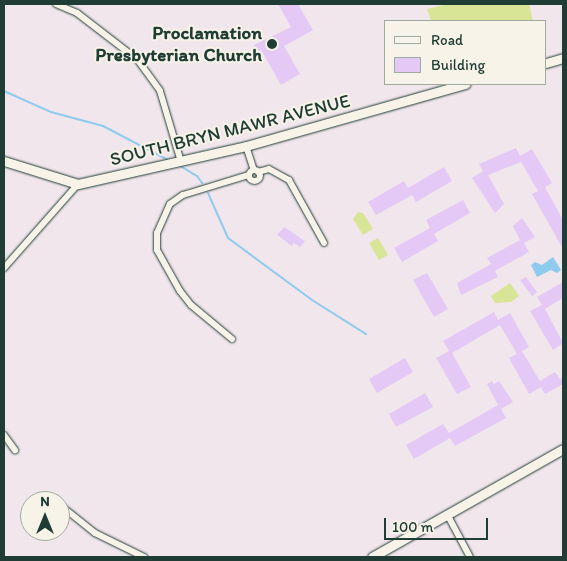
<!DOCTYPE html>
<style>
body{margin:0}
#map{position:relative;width:567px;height:561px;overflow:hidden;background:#f1e6ec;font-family:Itim,sans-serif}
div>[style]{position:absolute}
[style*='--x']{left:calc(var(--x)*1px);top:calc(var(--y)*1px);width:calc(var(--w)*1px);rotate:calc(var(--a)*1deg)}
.green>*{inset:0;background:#d8e496}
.water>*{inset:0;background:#8fcaef}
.stream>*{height:2px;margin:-1px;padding:0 1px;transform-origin:1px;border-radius:1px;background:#8fcaef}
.building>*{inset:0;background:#e4c9f7}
.roads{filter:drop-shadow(0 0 1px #1f3d34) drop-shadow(0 0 1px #1f3d34)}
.minor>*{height:6px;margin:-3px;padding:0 3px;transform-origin:3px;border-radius:3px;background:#f7f3e8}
.minor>.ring{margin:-3px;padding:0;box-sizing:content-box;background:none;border:6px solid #f7f3e8;border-radius:50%}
.tertiary>*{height:9px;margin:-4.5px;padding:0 4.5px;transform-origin:4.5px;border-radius:4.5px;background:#f7f3e8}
.secondary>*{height:9px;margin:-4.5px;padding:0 4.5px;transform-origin:4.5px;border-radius:4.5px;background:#f7f3e8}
.dots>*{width:14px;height:14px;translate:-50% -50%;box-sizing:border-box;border:2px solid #f7f3e8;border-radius:50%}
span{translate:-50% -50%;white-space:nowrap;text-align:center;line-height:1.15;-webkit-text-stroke:4px #f7f3e8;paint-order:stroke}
.poi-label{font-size:19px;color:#1f3d34;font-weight:700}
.right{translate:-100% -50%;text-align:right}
.street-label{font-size:19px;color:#1f3d34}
.frame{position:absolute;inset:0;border:5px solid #1f3d34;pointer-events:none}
.legend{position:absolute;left:384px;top:20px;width:162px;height:65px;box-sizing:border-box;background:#f7f3e8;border:1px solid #a1aaa0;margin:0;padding:6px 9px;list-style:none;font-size:15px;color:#1f3d34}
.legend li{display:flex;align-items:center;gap:10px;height:25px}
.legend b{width:25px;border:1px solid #a1aaa0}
.north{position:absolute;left:20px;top:491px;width:50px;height:50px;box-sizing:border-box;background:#f7f3e8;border:1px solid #a1aaa0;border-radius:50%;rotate:0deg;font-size:14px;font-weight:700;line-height:20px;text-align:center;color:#1f3d34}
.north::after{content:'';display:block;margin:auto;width:18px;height:22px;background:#1f3d34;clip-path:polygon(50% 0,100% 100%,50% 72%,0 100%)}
.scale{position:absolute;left:384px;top:518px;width:104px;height:22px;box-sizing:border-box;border:2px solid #1f3d34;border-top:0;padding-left:6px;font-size:15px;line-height:18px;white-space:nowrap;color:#1f3d34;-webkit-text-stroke:4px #f7f3e8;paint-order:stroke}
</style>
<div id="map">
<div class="green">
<div style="clip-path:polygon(447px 4px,529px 4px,533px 21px,431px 21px,427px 9px)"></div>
<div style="clip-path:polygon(358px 212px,363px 213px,373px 229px,363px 235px,353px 219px)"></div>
<div style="clip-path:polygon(378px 238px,388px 255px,379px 260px,369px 243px)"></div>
<div style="clip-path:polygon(510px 283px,519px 296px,511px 302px,495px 303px,491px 296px)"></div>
</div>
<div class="water">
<div style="clip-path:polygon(553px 257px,561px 270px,557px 273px,551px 270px,537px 277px,531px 265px,535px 262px,542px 265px)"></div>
</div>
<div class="stream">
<div style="--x:4;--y:91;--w:51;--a:24.1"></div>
<div style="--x:51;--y:112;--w:54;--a:15.1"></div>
<div style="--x:103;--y:126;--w:73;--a:27.6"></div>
<div style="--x:177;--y:164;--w:23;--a:31"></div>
<div style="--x:197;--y:176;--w:9;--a:54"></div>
<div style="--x:208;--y:193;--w:49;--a:66"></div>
<div style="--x:228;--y:238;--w:104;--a:36.4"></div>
<div style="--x:312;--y:300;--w:64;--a:32.2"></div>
</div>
<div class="building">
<div style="clip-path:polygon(278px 4px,298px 4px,313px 30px,284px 46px,300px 74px,281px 85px,261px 50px,258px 52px,254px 45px,291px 27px)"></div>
<div style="clip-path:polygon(516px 148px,520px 156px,532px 149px,552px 183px,545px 187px,563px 220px,563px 249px,532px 194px,538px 191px,521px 162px,488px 175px,504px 204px,495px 213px,472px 178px,483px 171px,479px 164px)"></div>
<div style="clip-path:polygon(444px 167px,452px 181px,416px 202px,412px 195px,376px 215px,368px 202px,404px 181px,408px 188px)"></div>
<div style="clip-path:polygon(463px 200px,470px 213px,434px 234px,438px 241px,402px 262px,394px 248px,430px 228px,426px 220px)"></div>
<div style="clip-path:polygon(522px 218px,535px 237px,524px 243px,529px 252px,495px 271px,498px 277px,461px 295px,457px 283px,491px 264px,487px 258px,520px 240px,513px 226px)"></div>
<div style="clip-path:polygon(284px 227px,305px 241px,300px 247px,294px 243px,292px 246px,277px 235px)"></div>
<div style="clip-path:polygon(427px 273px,448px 309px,434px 317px,413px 280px)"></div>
<div style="clip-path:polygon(526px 277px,537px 292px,532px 296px,520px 280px)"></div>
<div style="clip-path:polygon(563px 282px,563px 298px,545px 309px,563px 343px,553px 350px,530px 311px,542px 305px,537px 297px)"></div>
<div style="clip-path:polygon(494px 312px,498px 320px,510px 313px,529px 347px,522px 351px,540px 381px,555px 372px,560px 379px,563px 377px,563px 384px,545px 394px,541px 387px,529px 394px,509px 358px,517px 354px,500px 325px,452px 353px,471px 387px,457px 394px,436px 358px,449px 351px,443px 341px)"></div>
<div style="clip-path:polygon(405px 358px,413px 372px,377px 393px,369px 379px)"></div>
<div style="clip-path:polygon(492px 381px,494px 384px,499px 381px,513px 402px,501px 409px,506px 418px,455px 446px,450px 438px,414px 459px,406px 445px,443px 424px,449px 433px,498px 405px,487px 384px)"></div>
<div style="clip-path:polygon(425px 393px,433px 407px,396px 427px,389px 414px)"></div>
</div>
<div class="roads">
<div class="minor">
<div style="--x:56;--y:4;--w:23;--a:23"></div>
<div style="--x:77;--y:13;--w:76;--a:37.5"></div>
<div style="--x:137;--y:59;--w:39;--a:54"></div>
<div style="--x:160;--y:91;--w:74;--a:73.5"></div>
<div style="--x:246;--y:146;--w:25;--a:72"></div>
<div class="ring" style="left:248.5px;top:169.5px;width:5px;height:5px"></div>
<div style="--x:258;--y:172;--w:11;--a:-15"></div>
<div style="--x:269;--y:169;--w:23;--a:29"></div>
<div style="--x:289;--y:180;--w:72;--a:60.9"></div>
<div style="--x:4;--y:268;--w:112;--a:-48.6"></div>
<div style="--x:232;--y:339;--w:53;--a:-140.3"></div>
<div style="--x:191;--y:305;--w:18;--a:-128"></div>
<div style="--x:180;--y:291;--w:47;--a:-119.3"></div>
<div style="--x:157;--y:250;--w:17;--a:-90"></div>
<div style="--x:157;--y:233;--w:32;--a:-66"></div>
<div style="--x:170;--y:204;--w:16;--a:-35"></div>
<div style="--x:183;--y:195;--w:69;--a:-16.9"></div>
<div style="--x:4;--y:435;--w:19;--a:54"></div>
<div style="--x:56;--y:500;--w:1;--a:45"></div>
<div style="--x:60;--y:505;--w:45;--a:38.7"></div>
<div style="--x:95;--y:533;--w:55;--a:26.1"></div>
<div style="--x:447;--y:514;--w:49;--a:61.9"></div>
</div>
<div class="tertiary">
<div style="--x:372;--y:557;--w:219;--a:-29.5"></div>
</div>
<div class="secondary">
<div style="--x:546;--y:63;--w:18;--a:-16"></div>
<div style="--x:4;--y:161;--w:77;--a:17.3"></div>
<div style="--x:78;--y:184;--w:172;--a:-12.7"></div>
<div style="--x:246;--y:146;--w:228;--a:-15.8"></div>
</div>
</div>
<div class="dots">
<div style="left:272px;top:44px;background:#1f3d34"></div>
</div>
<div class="poi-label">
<span class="right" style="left:262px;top:44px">Proclamation<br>Presbyterian Church</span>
</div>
<div class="street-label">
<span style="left:230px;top:130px;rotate:-14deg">SOUTH BRYN MAWR AVENUE</span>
</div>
<div class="frame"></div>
<ul class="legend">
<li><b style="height:6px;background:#f7f3e8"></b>Road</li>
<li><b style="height:14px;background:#e4c9f7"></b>Building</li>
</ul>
<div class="north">N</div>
<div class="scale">100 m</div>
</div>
